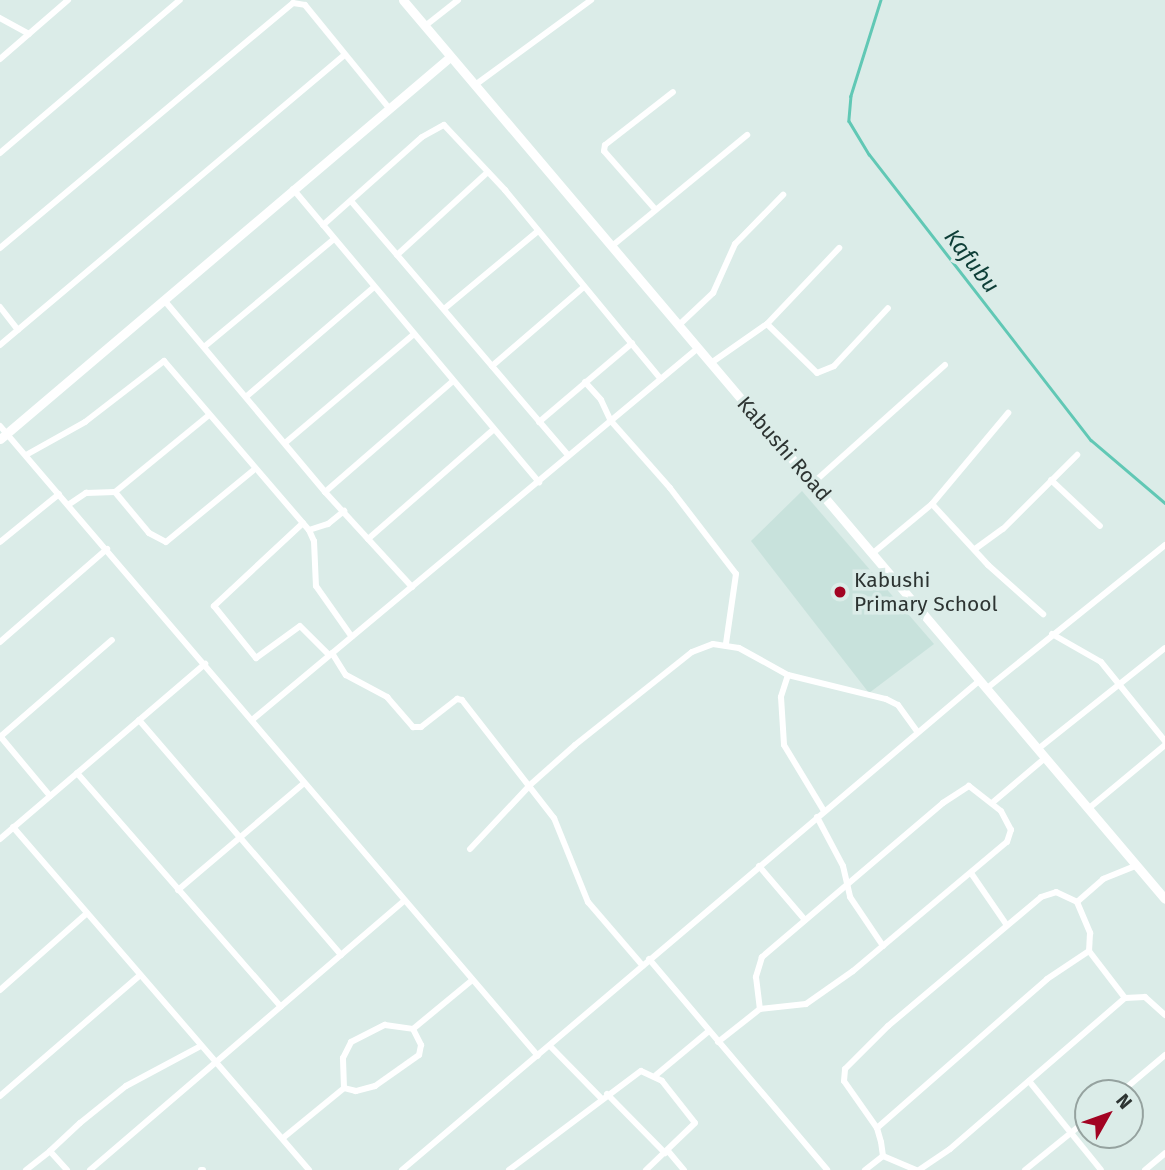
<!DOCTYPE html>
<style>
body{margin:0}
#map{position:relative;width:1165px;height:1170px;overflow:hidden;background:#dbece8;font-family:"Fira Sans",sans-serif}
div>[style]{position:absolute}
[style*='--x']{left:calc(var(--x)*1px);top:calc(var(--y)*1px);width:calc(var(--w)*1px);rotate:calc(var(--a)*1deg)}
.built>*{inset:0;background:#c8e2dc}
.stream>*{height:2.5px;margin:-1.25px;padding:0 1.25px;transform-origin:1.25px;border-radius:1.25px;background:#61c8b5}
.street>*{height:6px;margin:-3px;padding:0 3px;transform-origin:3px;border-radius:3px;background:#fff}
.secondary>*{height:9px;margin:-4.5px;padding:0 4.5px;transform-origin:4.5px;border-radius:4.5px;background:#fff}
.dots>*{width:19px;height:19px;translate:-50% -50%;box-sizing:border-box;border:4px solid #dbece8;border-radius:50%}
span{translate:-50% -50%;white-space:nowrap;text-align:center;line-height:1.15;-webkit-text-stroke:7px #dbece8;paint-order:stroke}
.street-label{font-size:21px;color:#2d3432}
.poi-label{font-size:21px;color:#2d3432}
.left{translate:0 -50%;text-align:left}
.water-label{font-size:23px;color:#0e3e37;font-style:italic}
.north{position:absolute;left:1074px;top:1079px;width:70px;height:70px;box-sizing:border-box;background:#dbece8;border:2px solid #95a29f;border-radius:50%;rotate:50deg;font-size:19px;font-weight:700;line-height:28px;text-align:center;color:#2d3432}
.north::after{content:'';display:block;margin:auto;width:24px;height:32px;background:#a20322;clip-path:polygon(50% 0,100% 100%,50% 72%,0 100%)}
</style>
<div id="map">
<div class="built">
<div style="clip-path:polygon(802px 491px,934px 644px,869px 693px,751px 541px)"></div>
</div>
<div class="stream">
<div style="--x:881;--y:0;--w:101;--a:107.4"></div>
<div style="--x:851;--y:96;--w:25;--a:95"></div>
<div style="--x:849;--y:121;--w:39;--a:59"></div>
<div style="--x:869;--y:154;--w:362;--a:52.2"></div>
<div style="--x:1091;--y:440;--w:97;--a:40.4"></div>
</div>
<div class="street">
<div style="--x:0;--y:18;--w:33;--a:29"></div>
<div style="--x:425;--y:26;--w:42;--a:-38.2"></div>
<div style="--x:0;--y:59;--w:90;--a:-40.9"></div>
<div style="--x:475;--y:85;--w:144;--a:-36.2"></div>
<div style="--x:0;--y:153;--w:236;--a:-40.4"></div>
<div style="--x:293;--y:189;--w:383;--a:50"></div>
<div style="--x:351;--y:201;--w:335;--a:49.5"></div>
<div style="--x:655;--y:209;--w:77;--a:-131.3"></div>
<div style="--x:604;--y:151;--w:6;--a:-81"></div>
<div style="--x:605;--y:145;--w:86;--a:-37.9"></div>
<div style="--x:323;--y:225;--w:132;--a:-41.6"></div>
<div style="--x:422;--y:137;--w:25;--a:-29"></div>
<div style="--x:444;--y:125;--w:89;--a:46.8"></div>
<div style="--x:505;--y:190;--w:245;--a:50.5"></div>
<div style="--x:612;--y:246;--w:175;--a:-39.4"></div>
<div style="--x:0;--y:248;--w:382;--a:-39.9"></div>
<div style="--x:293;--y:3;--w:12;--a:9"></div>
<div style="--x:305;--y:5;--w:133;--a:50.8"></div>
<div style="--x:397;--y:255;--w:123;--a:-42.4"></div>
<div style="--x:164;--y:300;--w:251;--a:50"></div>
<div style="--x:325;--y:492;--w:129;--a:47.5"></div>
<div style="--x:0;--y:307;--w:29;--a:52"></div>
<div style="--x:444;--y:309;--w:122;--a:-39.7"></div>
<div style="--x:767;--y:324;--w:70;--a:44.4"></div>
<div style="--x:817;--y:373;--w:18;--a:-22"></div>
<div style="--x:834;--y:366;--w:79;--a:-47"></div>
<div style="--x:679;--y:325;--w:47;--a:-43.3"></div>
<div style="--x:713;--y:293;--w:54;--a:-65.8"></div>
<div style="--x:735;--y:244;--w:69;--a:-45.6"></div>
<div style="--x:0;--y:345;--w:450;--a:-40.1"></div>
<div style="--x:204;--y:347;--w:169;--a:-39.7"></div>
<div style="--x:711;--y:363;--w:68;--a:-34.9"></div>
<div style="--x:767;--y:324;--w:105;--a:-46.5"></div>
<div style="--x:492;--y:366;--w:121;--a:-40.7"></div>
<div style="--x:585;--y:382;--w:24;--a:48"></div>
<div style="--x:601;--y:400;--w:23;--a:65"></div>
<div style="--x:611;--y:421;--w:89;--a:48.6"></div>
<div style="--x:670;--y:488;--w:108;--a:52.5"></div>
<div style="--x:736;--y:574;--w:70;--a:98.2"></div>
<div style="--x:247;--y:396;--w:167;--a:-40.6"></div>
<div style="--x:539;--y:422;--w:122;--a:-40.3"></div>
<div style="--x:0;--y:426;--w:828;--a:49.5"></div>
<div style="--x:285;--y:443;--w:167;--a:-40.2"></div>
<div style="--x:26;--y:455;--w:68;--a:-29.2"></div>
<div style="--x:85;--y:422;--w:100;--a:-37.7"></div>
<div style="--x:164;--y:361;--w:223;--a:49.4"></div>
<div style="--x:309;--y:530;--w:12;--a:66"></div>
<div style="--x:314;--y:541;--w:45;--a:87.5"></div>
<div style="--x:316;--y:586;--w:62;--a:54.8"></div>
<div style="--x:1051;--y:480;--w:67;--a:43.2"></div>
<div style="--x:813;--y:483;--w:177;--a:-41.8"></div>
<div style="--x:115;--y:492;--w:53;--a:50.3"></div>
<div style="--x:149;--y:533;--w:19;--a:28"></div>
<div style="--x:166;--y:542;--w:115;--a:-39.4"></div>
<div style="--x:325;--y:492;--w:169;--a:-40.9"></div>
<div style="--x:932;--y:504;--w:83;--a:47.4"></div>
<div style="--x:988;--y:565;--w:74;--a:41.7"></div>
<div style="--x:68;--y:505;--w:22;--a:-34"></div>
<div style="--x:86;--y:493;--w:29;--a:-2"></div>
<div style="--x:115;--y:492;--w:120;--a:-39.3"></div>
<div style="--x:303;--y:523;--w:122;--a:137"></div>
<div style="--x:214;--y:606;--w:67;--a:51.1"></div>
<div style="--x:256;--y:658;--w:54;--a:-36"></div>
<div style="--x:300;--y:626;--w:41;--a:45"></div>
<div style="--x:309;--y:530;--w:20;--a:-18"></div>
<div style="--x:328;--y:524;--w:21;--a:-39"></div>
<div style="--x:368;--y:539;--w:166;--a:-41.1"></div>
<div style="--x:0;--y:542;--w:76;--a:-39.1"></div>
<div style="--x:975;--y:549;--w:34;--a:-36"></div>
<div style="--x:1003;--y:529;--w:105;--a:-45"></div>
<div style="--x:873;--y:553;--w:77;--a:-39.7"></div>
<div style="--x:932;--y:504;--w:119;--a:-50.1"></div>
<div style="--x:1052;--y:634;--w:56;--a:29.7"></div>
<div style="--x:1101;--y:662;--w:102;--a:51"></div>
<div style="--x:0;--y:642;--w:142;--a:-41"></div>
<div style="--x:332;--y:653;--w:26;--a:58"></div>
<div style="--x:346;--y:675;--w:47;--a:28.2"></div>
<div style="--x:387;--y:697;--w:40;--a:49"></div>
<div style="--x:413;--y:727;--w:8;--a:0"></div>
<div style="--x:421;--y:727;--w:46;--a:-37.9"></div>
<div style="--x:457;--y:699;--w:5;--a:11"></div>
<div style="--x:462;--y:700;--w:150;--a:52.1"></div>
<div style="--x:554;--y:818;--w:91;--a:68"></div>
<div style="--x:588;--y:902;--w:84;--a:49.3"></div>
<div style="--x:788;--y:675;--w:23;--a:108"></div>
<div style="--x:781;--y:697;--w:48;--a:86.4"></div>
<div style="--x:784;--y:745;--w:77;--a:58.8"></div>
<div style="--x:986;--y:689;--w:230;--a:-38.8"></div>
<div style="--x:139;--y:720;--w:310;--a:49.3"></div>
<div style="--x:252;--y:720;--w:581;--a:-39.83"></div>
<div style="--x:0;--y:736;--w:78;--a:50.2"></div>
<div style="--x:0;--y:737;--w:148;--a:-40.9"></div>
<div style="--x:1038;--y:749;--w:162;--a:-38.5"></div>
<div style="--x:77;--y:773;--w:310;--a:48.9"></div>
<div style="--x:992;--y:803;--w:70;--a:-40.3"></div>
<div style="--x:1088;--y:809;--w:100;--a:-39.7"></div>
<div style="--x:817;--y:817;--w:55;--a:62"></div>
<div style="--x:843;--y:866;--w:32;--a:77"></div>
<div style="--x:850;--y:897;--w:59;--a:56"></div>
<div style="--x:13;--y:827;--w:453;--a:49.2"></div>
<div style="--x:0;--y:839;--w:270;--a:-40.5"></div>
<div style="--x:470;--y:849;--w:88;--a:-46.8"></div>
<div style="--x:530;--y:785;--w:60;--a:-41.6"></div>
<div style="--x:575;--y:745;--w:149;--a:-38.5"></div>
<div style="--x:692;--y:652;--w:22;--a:-21"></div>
<div style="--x:713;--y:644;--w:26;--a:9"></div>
<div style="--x:739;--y:648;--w:56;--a:28.9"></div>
<div style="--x:788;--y:675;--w:101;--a:13.8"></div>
<div style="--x:886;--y:699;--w:13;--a:27"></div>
<div style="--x:898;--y:705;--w:32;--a:54"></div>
<div style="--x:759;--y:866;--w:71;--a:49.6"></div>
<div style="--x:971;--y:873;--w:62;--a:55.5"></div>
<div style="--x:178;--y:890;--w:165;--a:-40.3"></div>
<div style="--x:1077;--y:902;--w:35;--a:-41"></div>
<div style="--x:1103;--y:879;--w:35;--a:-22"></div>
<div style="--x:649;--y:959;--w:276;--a:49.8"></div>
<div style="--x:0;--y:990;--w:116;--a:-41.5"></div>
<div style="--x:385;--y:1025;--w:28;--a:8"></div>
<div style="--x:413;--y:1029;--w:18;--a:63"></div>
<div style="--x:421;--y:1045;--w:10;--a:101"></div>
<div style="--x:419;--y:1055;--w:54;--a:144.8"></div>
<div style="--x:375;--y:1086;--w:20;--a:165"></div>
<div style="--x:356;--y:1091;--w:12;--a:-166"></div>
<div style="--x:344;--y:1088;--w:30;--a:-92"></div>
<div style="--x:343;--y:1058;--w:18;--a:-63"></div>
<div style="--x:351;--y:1042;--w:38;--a:-27"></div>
<div style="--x:413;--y:1029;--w:75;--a:-39.6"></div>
<div style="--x:718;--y:1042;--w:53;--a:-38.2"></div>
<div style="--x:760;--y:1009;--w:46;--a:-6.2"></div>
<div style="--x:806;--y:1004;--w:57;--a:-35.1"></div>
<div style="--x:853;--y:971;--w:201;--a:-40"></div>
<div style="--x:1007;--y:842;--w:13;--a:-72"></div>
<div style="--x:1011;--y:830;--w:21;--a:-118"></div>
<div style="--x:1001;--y:811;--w:41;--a:-142"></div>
<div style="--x:969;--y:786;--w:31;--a:147"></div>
<div style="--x:943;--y:803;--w:238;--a:139.6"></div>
<div style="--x:762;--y:957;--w:21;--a:107"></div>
<div style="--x:756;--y:977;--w:32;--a:83"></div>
<div style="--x:550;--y:1046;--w:73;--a:45.6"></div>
<div style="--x:656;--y:1075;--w:69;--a:-39.7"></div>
<div style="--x:1029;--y:1081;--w:114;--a:51"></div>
<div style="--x:1120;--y:1093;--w:59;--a:-40.2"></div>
<div style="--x:607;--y:1094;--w:83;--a:45.5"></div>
<div style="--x:0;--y:1096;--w:185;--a:-40.8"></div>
<div style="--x:877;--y:1128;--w:226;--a:-41.2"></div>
<div style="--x:1047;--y:979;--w:50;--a:-33.7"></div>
<div style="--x:283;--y:1138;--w:79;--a:-39.3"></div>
<div style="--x:668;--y:1151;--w:25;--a:50"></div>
<div style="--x:883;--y:1156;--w:36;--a:23"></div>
<div style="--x:26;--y:1170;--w:31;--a:-38"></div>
<div style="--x:67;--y:1170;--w:25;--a:-132"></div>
<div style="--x:50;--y:1151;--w:41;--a:-43"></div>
<div style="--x:80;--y:1123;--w:59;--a:-38.8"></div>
<div style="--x:126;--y:1086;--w:85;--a:-28.1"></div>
<div style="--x:90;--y:1170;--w:413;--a:-40.6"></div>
<div style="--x:201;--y:1170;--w:2;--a:0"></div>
<div style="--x:402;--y:1170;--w:756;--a:-40.28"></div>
<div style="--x:509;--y:1170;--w:165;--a:-36.9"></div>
<div style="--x:641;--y:1071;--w:23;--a:25"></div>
<div style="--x:662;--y:1081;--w:53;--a:51.8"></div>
<div style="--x:695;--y:1123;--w:68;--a:136.2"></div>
<div style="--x:865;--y:1170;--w:23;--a:-38"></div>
<div style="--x:883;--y:1156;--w:14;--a:-98"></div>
<div style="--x:881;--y:1142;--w:15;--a:-106"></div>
<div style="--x:877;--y:1128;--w:57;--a:-125.1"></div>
<div style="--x:844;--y:1081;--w:12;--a:-85"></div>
<div style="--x:845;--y:1069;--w:61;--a:-45"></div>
<div style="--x:888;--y:1026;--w:200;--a:-40.1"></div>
<div style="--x:1041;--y:897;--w:16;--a:-18"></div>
<div style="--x:1056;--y:892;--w:23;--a:25"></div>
<div style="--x:1077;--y:902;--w:34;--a:67"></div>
<div style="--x:1090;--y:933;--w:18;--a:93"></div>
<div style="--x:1089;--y:951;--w:59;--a:52.5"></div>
<div style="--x:919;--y:1170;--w:37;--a:-34"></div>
<div style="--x:950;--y:1149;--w:231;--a:-40.8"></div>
<div style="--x:1125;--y:998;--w:20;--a:-3"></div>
<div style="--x:1145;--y:997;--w:27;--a:42"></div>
<div style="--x:1025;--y:1170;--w:81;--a:-39"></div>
<div style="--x:1145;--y:1170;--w:26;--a:-40"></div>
</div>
<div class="secondary">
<div style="--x:403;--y:0;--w:1178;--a:49.72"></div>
<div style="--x:0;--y:439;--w:590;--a:-40.33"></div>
</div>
<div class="dots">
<div style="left:840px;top:592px;background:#a20322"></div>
</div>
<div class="street-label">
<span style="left:784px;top:449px;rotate:49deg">Kabushi Road</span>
</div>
<div class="poi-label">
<span class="left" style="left:854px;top:592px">Kabushi<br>Primary School</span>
</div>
<div class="water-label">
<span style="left:972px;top:261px;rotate:52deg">Kafubu</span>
</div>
<div class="north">N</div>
</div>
